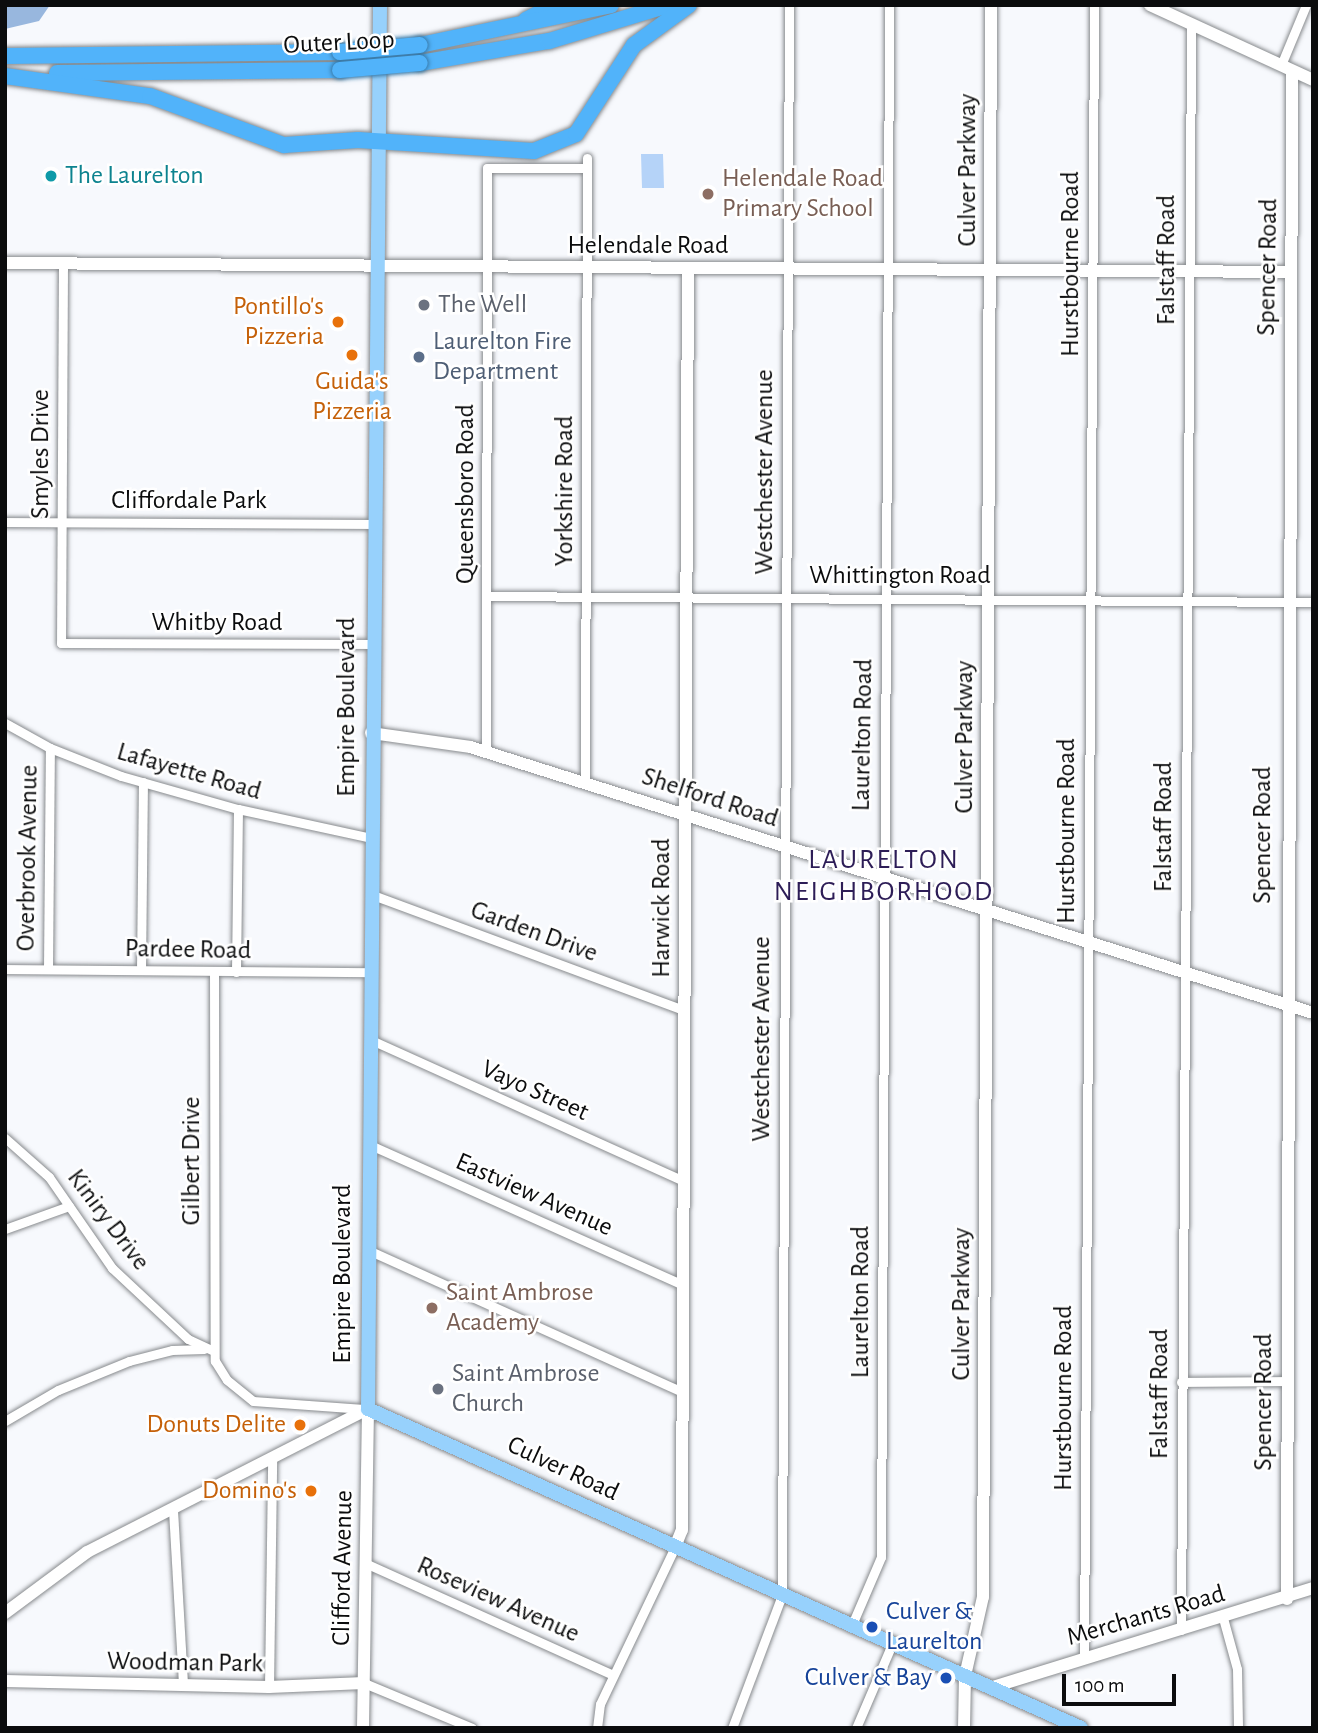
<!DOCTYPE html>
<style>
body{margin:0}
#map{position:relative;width:1318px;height:1733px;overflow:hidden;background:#f7f9fd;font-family:"Alegreya Sans",sans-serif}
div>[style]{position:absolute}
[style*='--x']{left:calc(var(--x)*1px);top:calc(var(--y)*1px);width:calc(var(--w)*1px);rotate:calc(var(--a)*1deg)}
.green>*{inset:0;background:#b5d3f8}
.forest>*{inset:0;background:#98b7de}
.roads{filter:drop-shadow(0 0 2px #878a8d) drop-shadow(0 0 2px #878a8d)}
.street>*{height:9px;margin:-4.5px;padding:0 4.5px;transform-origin:4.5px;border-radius:4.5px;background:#fff}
.secondary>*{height:12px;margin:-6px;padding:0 6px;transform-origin:6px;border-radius:6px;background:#fff}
.primary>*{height:14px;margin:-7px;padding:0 7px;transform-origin:7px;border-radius:7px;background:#97d1fc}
.highway>*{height:16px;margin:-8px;padding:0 8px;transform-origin:8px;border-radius:8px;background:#51b3fa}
.bridges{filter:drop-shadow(0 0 2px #3879a7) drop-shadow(0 0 2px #3879a7)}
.highway-bridge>*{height:16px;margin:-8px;padding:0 8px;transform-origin:8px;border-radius:8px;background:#51b3fa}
.dots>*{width:19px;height:19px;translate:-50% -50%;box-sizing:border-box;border:4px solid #fff;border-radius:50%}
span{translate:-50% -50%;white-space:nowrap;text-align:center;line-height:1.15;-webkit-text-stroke:5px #fff;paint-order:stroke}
.street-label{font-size:26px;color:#0b0c0d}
.culture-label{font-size:26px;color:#0d838f}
.left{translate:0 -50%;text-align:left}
.education-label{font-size:26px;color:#785e54}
.worship-label{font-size:26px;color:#5b616d}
.food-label{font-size:26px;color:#c56008}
.right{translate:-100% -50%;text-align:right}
.service-label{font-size:26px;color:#4e5e75}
.transit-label{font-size:26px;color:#164399}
.neighbourhood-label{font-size:28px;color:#2d1d57;letter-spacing:2px}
.frame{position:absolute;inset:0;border:7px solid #0b0c0d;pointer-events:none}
.scale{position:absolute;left:1062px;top:1674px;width:114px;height:32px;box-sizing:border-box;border:4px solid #0b0c0d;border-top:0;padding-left:9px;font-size:21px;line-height:24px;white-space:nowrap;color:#0b0c0d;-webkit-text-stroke:5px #fff;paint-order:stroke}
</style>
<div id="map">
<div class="green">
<div style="clip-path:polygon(641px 154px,663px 154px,664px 188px,642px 188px)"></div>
</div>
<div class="forest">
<div style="clip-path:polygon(5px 5px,50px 5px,39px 21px,5px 29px)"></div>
</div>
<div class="roads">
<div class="street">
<div style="--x:1281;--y:65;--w:65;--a:-67.4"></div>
<div style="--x:63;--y:265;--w:378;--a:90.3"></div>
<div style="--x:61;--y:643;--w:311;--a:0.2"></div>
<div style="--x:5;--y:522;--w:368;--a:0.3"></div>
<div style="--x:486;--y:596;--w:827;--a:0.42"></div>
<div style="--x:5;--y:723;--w:51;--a:29.1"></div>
<div style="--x:50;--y:748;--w:76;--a:21.5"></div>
<div style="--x:121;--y:776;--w:122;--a:15.8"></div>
<div style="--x:238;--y:809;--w:136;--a:12.3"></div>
<div style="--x:486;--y:752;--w:584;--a:-89.9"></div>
<div style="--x:487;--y:168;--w:100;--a:0"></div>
<div style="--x:585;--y:783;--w:625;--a:-89.82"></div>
<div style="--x:370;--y:894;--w:335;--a:20.3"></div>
<div style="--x:5;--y:969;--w:364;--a:0.5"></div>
<div style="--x:48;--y:969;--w:221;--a:-89.5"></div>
<div style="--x:141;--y:970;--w:188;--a:-89.4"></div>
<div style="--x:214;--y:971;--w:390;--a:89.9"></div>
<div style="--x:215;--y:1361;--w:22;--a:58"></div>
<div style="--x:227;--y:1380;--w:33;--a:39"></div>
<div style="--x:253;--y:1401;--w:111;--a:4.1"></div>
<div style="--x:236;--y:972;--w:163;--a:-89.3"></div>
<div style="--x:369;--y:1039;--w:345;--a:24.3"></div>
<div style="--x:5;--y:1138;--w:59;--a:41.6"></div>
<div style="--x:49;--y:1177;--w:111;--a:55.3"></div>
<div style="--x:112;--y:1268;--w:104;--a:43.1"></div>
<div style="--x:188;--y:1339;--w:26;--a:25"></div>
<div style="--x:368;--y:1144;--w:345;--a:24.1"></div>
<div style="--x:5;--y:1229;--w:68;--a:-19.8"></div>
<div style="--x:368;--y:1250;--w:345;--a:24.3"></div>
<div style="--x:1181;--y:1382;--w:106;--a:-0.5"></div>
<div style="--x:5;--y:1421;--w:61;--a:-30.3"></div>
<div style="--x:58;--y:1390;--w:77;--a:-22.2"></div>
<div style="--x:129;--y:1361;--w:44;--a:-14.3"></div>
<div style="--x:172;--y:1350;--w:32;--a:-2"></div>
<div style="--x:173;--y:1510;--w:176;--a:86.7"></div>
<div style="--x:365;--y:1563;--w:272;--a:24.3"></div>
<div style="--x:1223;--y:1618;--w:53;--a:74.6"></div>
<div style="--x:1237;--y:1669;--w:59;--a:89"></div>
<div style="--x:851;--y:1627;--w:76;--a:-66.8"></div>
<div style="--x:881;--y:1557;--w:1552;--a:-89.7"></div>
<div style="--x:1181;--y:1630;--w:1606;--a:-89.64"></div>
<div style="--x:1084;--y:1658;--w:1653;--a:-89.65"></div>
<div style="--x:364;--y:1683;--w:117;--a:22.6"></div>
<div style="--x:269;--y:1687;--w:226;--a:-89.2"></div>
<div style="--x:597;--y:1728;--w:24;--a:-83"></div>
<div style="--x:600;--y:1704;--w:174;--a:-64.5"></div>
<div style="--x:732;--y:1728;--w:142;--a:-69.4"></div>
<div style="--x:782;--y:1595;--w:1590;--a:-89.75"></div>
<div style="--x:856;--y:1728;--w:91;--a:-66.8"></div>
</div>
<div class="secondary">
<div style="--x:1150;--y:5;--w:179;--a:24.7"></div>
<div style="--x:5;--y:263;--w:1286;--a:0.4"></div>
<div style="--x:371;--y:733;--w:100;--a:8"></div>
<div style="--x:470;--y:747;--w:884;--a:17.51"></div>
<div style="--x:675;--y:1547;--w:18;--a:-68"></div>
<div style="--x:682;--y:1530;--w:1261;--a:-89.73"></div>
<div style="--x:1287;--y:1599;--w:1528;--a:-89.81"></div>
<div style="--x:5;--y:1613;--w:102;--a:-36.6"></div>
<div style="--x:87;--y:1552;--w:315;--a:-27"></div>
<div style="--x:368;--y:1409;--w:319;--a:90.9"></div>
<div style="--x:5;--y:1681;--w:264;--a:1.3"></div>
<div style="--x:269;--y:1687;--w:95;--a:-2.4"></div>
<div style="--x:993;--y:1687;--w:335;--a:-17.2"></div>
<div style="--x:964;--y:1728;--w:52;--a:-88.9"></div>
<div style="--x:965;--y:1676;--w:81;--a:-77.2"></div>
<div style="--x:983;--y:1597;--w:1592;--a:-89.71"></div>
</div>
<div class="primary">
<div style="--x:380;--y:5;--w:1404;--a:90.49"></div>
<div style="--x:368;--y:1409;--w:781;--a:24.1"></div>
</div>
<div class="highway">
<div style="--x:526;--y:20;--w:33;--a:-27"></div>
<div style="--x:420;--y:45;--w:195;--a:-11.8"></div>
<div style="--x:5;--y:56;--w:335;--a:-0.7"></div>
<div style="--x:420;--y:63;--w:131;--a:-9.7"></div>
<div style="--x:549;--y:41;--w:124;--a:-16.8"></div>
<div style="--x:57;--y:73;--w:283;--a:-0.6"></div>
<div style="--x:5;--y:76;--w:146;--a:7.9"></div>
<div style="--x:150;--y:96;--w:143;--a:20.1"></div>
<div style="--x:284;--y:145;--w:74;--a:-3.9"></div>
<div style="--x:358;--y:140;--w:176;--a:3.6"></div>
<div style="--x:534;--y:151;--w:45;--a:-22"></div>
<div style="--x:576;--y:134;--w:106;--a:-56.9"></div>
<div style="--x:634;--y:45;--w:68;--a:-36"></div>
</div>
</div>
<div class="bridges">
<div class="highway-bridge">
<div style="--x:340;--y:52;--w:80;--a:-5"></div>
<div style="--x:340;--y:70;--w:80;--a:-5"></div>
</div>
</div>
<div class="dots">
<div style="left:51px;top:176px;background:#0f9aa8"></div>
<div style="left:708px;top:194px;background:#8d6e63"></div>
<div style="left:424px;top:305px;background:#6b7280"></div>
<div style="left:338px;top:322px;background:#e8710a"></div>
<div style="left:352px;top:355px;background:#e8710a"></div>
<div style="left:419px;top:357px;background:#5c6f8a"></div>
<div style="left:432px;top:1308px;background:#8d6e63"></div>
<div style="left:438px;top:1389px;background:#6b7280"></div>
<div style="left:300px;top:1425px;background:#e8710a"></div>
<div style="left:311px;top:1491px;background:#e8710a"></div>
<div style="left:872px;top:1627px;background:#1a4fb4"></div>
<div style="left:946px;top:1678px;background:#1a4fb4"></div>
</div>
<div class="street-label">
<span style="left:339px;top:43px;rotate:-3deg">Outer Loop</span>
<span style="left:968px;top:170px;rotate:-90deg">Culver Parkway</span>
<span style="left:648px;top:246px">Helendale Road</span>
<span style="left:1167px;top:260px;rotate:-90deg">Falstaff Road</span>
<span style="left:1071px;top:264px;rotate:-90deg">Hurstbourne Road</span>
<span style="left:1268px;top:267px;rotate:-89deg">Spencer Road</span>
<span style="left:41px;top:454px;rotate:-90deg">Smyles Drive</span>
<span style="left:765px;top:472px;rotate:-90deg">Westchester Avenue</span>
<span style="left:565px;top:491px;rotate:-90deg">Yorkshire Road</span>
<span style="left:466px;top:494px;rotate:-90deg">Queensboro Road</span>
<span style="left:189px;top:501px">Cliffordale Park</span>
<span style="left:900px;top:576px">Whittington Road</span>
<span style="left:217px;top:623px">Whitby Road</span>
<span style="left:347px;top:707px;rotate:-90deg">Empire Boulevard</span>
<span style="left:863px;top:735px;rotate:-89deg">Laurelton Road</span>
<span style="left:965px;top:737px;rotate:-90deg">Culver Parkway</span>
<span style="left:189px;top:772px;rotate:16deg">Lafayette Road</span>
<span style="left:710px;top:798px;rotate:18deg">Shelford Road</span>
<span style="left:1164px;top:827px;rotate:-90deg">Falstaff Road</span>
<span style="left:1067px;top:831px;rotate:-90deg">Hurstbourne Road</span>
<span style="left:1263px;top:835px;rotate:-90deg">Spencer Road</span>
<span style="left:28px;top:858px;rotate:-89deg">Overbrook Avenue</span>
<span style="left:662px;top:908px;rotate:-90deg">Harwick Road</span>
<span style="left:534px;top:932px;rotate:20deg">Garden Drive</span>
<span style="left:188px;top:950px;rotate:1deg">Pardee Road</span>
<span style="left:762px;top:1039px;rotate:-90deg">Westchester Avenue</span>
<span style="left:535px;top:1091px;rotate:24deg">Vayo Street</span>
<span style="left:192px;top:1161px;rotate:-90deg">Gilbert Drive</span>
<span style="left:534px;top:1195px;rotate:24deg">Eastview Avenue</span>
<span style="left:108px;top:1220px;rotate:53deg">Kiniry Drive</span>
<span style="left:343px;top:1274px;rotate:-90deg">Empire Boulevard</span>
<span style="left:861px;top:1302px;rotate:-90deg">Laurelton Road</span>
<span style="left:962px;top:1304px;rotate:-90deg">Culver Parkway</span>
<span style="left:1160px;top:1394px;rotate:-90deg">Falstaff Road</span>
<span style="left:1064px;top:1398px;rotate:-90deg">Hurstbourne Road</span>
<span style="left:1264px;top:1402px;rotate:-90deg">Spencer Road</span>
<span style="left:563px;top:1469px;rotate:25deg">Culver Road</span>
<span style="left:343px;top:1568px;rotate:-89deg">Clifford Avenue</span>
<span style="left:498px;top:1600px;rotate:24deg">Roseview Avenue</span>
<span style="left:1146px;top:1616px;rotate:-16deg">Merchants Road</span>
<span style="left:185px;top:1663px;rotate:1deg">Woodman Park</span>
</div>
<div class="culture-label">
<span class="left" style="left:65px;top:176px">The Laurelton</span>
</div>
<div class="education-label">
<span class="left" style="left:722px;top:194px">Helendale Road<br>Primary School</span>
<span class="left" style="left:446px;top:1308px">Saint Ambrose<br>Academy</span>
</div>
<div class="worship-label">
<span class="left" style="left:438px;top:305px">The Well</span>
<span class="left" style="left:452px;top:1389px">Saint Ambrose<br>Church</span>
</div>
<div class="food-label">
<span class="right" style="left:324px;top:322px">Pontillo's<br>Pizzeria</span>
<span style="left:352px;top:397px">Guida's<br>Pizzeria</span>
<span class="right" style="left:286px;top:1425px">Donuts Delite</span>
<span class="right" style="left:297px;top:1491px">Domino's</span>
</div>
<div class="service-label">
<span class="left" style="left:433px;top:357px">Laurelton Fire<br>Department</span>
</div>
<div class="transit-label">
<span class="left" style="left:886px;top:1627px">Culver &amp;<br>Laurelton</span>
<span class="right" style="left:932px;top:1678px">Culver &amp; Bay</span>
</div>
<div class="neighbourhood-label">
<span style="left:884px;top:876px">LAURELTON<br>NEIGHBORHOOD</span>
</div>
<div class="frame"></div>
<div class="scale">100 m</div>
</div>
